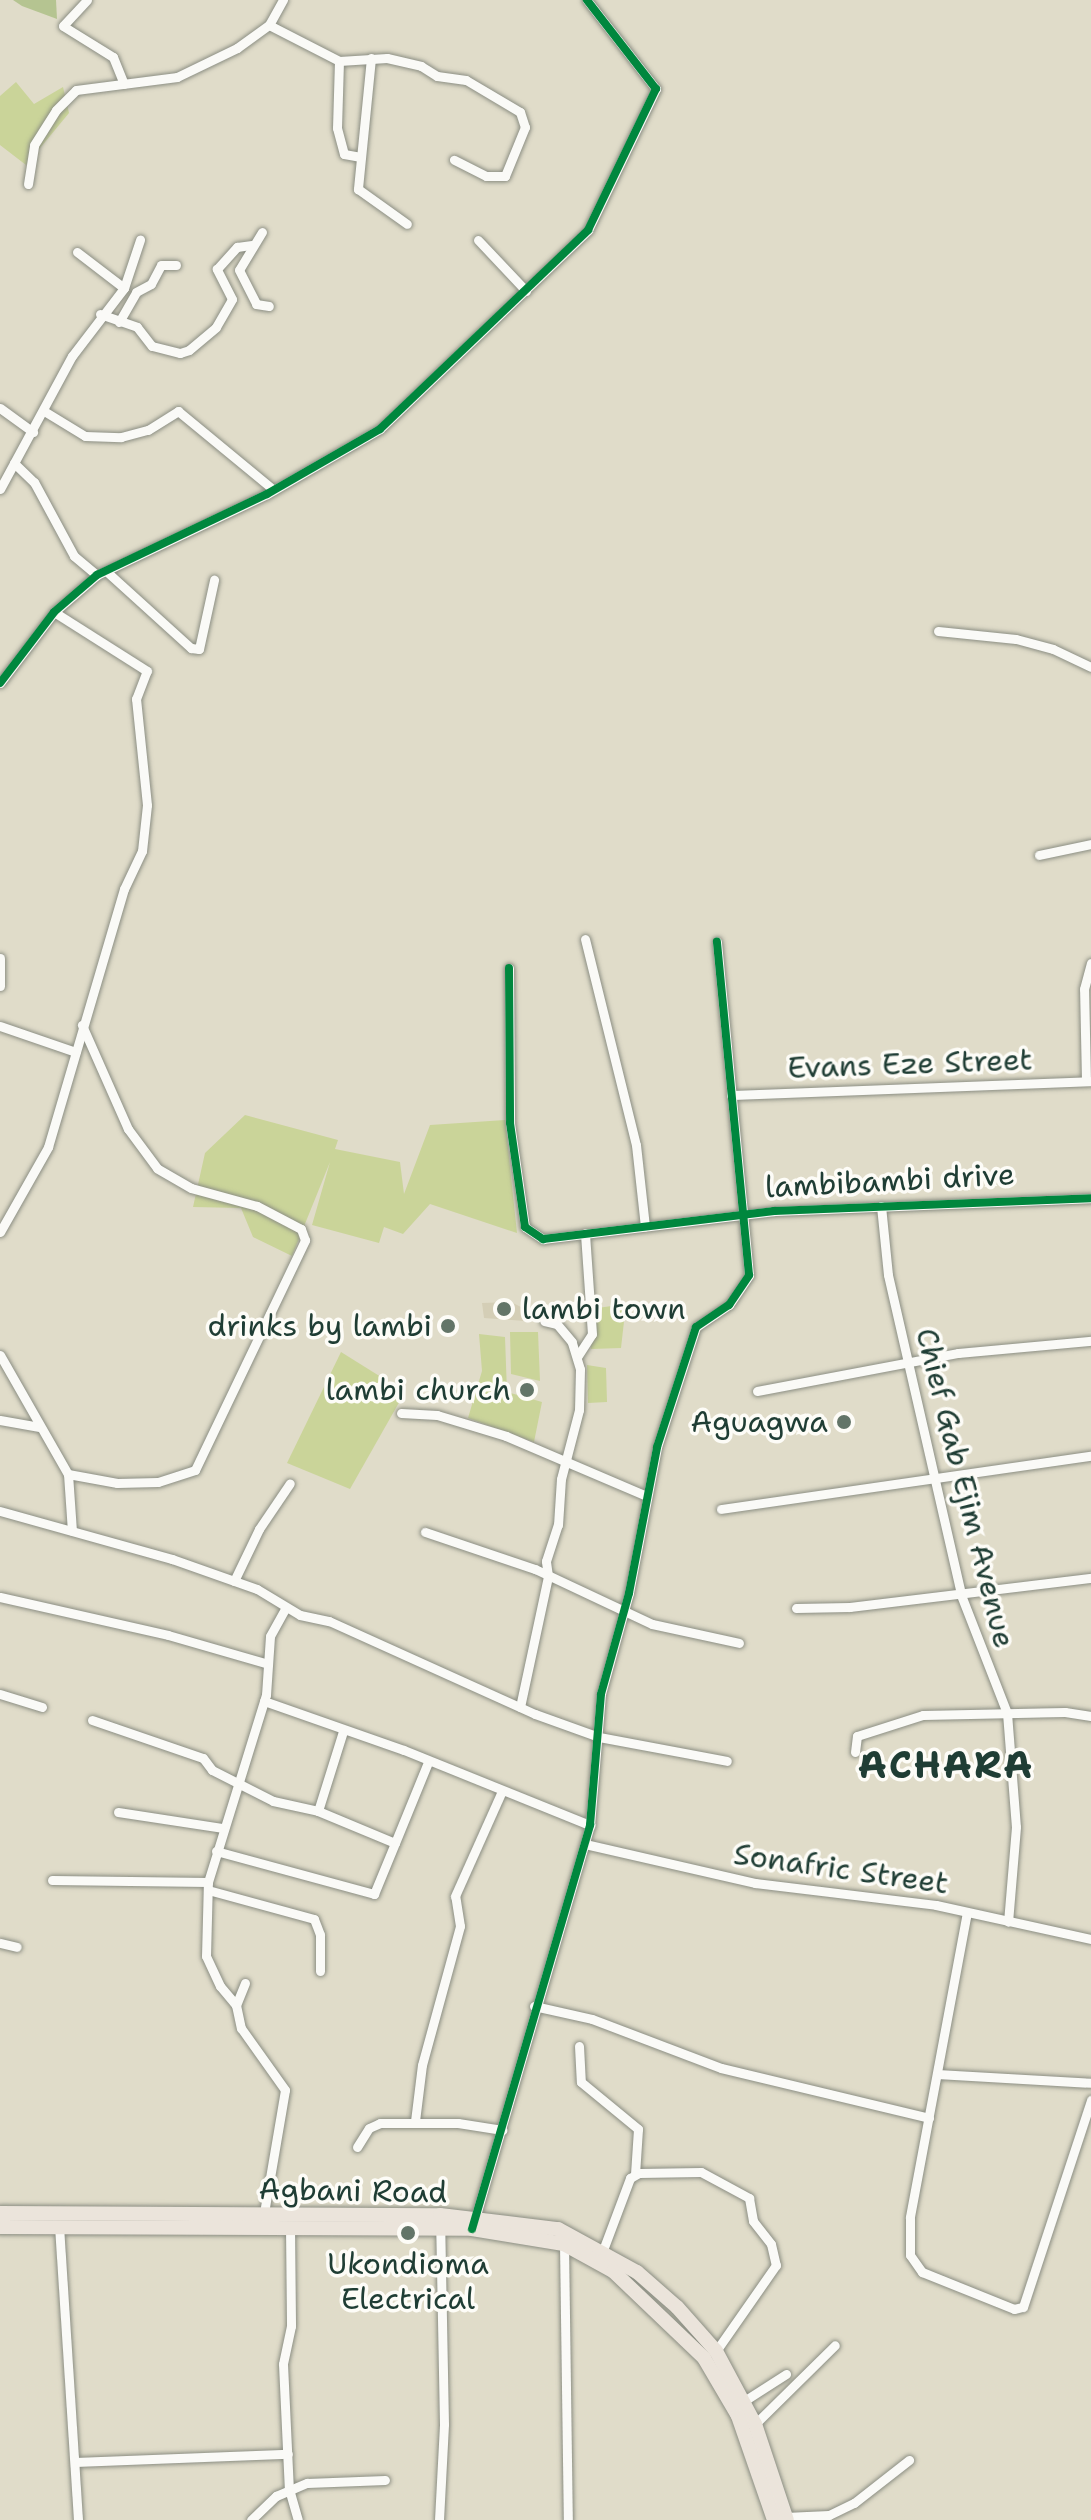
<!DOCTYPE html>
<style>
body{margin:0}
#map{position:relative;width:1091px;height:2520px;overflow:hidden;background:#e0dcc9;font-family:"Shantell Sans",sans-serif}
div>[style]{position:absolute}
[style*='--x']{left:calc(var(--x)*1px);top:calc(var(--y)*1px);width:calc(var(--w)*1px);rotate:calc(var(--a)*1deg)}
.built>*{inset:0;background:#d4ceb6}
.green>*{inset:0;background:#cad499}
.forest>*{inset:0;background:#b5c491}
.roads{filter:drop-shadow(0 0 2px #8b8e83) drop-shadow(0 0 2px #8b8e83)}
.minor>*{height:9px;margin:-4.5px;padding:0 4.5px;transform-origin:4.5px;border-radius:4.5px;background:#fafaf7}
.primary>*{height:14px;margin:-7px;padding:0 7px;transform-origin:7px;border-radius:7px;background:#ebe4db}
.cycleway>*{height:8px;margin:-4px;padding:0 4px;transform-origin:4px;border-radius:4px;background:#00873e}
.dots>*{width:22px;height:22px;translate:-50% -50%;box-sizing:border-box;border:4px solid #fdfcf7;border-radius:50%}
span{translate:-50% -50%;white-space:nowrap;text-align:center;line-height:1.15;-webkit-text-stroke:7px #fdfcf7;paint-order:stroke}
.street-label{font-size:30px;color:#1f3d34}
.poi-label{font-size:30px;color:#1f3d34}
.left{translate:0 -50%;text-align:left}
.right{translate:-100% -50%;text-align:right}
.district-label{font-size:38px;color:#1f3d34;font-weight:700;letter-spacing:2px}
</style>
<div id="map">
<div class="built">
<div style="clip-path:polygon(511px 1302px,539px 1316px,539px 1322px,484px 1318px,482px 1303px)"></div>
</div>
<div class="green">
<div style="clip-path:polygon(16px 82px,34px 104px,63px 87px,69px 113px,26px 165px,0 145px,0 96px)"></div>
<div style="clip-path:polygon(245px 1115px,338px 1140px,335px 1149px,400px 1162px,404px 1194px,430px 1125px,505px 1120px,517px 1233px,430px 1204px,403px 1234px,384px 1227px,379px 1243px,312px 1225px,330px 1162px,292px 1256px,253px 1237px,241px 1208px,193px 1207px,205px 1153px)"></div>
<div style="clip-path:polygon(626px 1304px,621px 1348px,591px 1349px,590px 1309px)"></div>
<div style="clip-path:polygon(510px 1332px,538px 1332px,540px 1381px,511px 1374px)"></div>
<div style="clip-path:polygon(479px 1334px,505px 1337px,507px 1392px,542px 1402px,534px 1442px,468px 1418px,482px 1371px)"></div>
<div style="clip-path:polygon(341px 1352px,405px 1392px,350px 1489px,287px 1463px)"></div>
<div style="clip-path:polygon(587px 1365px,606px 1368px,607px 1402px,588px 1403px)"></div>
</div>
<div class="forest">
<div style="clip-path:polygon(13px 0,56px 0,57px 19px,22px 6px)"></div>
</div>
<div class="roads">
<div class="minor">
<div style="--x:87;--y:0;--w:35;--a:133"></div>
<div style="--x:63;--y:26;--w:59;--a:31.8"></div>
<div style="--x:113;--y:57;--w:29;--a:68"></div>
<div style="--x:269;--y:25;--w:79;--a:27.2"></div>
<div style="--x:339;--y:61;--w:48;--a:-3.6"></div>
<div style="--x:387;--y:58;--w:35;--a:13"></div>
<div style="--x:421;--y:66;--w:19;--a:32"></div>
<div style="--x:437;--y:76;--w:29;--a:8"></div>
<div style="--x:466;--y:80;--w:63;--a:30.7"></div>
<div style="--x:520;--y:112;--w:16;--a:72"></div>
<div style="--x:525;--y:127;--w:53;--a:112.2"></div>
<div style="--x:505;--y:176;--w:19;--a:180"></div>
<div style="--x:486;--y:176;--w:36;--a:-153"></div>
<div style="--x:371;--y:58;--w:132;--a:95.7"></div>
<div style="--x:358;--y:189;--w:60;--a:35.5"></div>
<div style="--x:339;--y:61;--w:67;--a:91.7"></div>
<div style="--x:337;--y:128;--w:27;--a:75"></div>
<div style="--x:344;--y:154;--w:17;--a:10"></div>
<div style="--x:28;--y:184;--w:39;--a:-81"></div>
<div style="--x:34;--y:145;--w:41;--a:-57.8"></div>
<div style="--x:56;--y:110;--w:28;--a:-45"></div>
<div style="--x:76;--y:90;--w:102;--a:-7.3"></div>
<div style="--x:177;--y:77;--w:67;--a:-25.8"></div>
<div style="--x:237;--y:48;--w:39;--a:-36"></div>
<div style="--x:269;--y:25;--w:29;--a:-61"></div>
<div style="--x:262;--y:232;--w:44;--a:121.2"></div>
<div style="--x:239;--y:270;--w:38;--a:63"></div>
<div style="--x:256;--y:304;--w:13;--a:9"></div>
<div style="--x:478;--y:240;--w:70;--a:46.7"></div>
<div style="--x:77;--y:252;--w:59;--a:37.5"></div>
<div style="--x:100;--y:314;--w:39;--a:19"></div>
<div style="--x:137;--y:327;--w:24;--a:52"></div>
<div style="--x:152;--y:346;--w:29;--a:14"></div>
<div style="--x:180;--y:353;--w:9;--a:-18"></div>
<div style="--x:189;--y:350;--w:35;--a:-40"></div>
<div style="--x:216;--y:327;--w:32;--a:-60"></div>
<div style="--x:232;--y:299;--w:34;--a:-117"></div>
<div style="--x:217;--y:269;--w:30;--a:-48"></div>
<div style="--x:237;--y:247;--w:15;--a:-8"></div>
<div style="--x:119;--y:322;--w:34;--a:-60"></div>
<div style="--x:136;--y:292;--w:17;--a:-28"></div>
<div style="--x:151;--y:284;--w:21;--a:-62"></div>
<div style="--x:161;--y:265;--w:15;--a:0"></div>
<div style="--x:0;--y:408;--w:41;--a:36"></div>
<div style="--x:44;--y:411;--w:48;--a:31.4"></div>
<div style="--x:85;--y:436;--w:36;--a:2"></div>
<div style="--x:121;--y:437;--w:28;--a:-15"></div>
<div style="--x:148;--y:430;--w:36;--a:-32"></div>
<div style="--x:178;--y:411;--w:124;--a:39.5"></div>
<div style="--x:14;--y:463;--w:28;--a:44"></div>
<div style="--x:34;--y:482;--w:84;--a:61.6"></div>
<div style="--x:74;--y:556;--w:30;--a:40"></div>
<div style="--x:0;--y:489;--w:151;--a:-61.6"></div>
<div style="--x:72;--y:356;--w:86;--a:-52.6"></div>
<div style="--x:124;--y:288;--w:51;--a:-71.6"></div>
<div style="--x:106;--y:571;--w:115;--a:42.2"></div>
<div style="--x:191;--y:648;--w:8;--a:7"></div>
<div style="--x:199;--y:649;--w:71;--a:-77.7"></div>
<div style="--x:938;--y:631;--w:78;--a:5.9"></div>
<div style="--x:1016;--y:639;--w:38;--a:15"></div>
<div style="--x:1053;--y:649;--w:42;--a:25.3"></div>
<div style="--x:0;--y:683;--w:89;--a:-52.7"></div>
<div style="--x:54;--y:612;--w:57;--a:-40.7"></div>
<div style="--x:97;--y:575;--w:188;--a:-25.5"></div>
<div style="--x:267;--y:494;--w:130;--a:-29.9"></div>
<div style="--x:380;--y:429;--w:288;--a:-43.7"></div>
<div style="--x:588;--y:230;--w:157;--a:-64.3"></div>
<div style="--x:656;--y:89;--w:113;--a:-127.8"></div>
<div style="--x:1039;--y:855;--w:53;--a:-11.9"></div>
<div style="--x:585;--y:939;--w:212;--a:76.1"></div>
<div style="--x:636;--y:1145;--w:82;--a:83.7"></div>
<div style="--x:0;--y:958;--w:28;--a:90"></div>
<div style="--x:509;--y:968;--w:155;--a:89.6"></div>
<div style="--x:510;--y:1123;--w:105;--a:81.8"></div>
<div style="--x:525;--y:1227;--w:22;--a:34"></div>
<div style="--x:543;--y:1239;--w:233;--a:-6.9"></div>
<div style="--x:774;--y:1211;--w:317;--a:-2.3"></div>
<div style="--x:0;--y:1026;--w:80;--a:18.9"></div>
<div style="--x:1086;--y:1081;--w:92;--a:-91.2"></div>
<div style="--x:1084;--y:989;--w:27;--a:-75"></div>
<div style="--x:731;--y:1095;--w:360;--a:-2.2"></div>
<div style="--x:881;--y:1206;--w:69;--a:84.2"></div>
<div style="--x:888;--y:1275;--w:328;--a:77.1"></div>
<div style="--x:961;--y:1595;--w:127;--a:68.7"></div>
<div style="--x:1007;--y:1713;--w:114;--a:85.5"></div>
<div style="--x:1016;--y:1827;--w:95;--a:94.8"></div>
<div style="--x:0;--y:1232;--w:98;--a:-60.5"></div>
<div style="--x:48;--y:1147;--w:269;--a:-73.6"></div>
<div style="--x:124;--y:889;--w:42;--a:-64.7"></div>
<div style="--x:142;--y:851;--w:46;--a:-83.8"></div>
<div style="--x:147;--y:805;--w:107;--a:-95.9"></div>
<div style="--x:136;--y:699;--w:30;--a:-69"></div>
<div style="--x:147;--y:671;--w:110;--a:-147.6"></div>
<div style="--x:0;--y:1355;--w:137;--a:60.3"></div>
<div style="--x:68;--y:1474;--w:57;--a:86"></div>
<div style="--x:577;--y:1357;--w:27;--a:-57"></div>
<div style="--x:592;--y:1334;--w:101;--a:-94"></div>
<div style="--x:757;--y:1391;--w:205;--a:-10.7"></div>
<div style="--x:958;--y:1353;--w:134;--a:-5.2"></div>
<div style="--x:401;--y:1413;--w:36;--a:3"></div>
<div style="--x:437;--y:1415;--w:72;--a:16.9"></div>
<div style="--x:506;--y:1436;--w:150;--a:23.1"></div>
<div style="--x:0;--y:1420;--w:40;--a:10"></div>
<div style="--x:68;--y:1474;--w:50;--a:10.4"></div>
<div style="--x:117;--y:1483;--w:41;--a:-1.4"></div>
<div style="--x:158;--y:1482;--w:39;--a:-18"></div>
<div style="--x:195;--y:1470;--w:255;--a:-64.4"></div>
<div style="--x:305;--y:1240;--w:12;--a:-110"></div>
<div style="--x:301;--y:1229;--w:50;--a:-152.4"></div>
<div style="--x:257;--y:1206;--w:68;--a:-164.7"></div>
<div style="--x:191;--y:1188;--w:39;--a:-150"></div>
<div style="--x:157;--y:1168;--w:49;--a:-126.6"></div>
<div style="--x:128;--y:1129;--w:114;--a:-113.9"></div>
<div style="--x:721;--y:1509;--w:374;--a:-8.2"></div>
<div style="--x:0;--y:1511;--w:179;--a:15.6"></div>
<div style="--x:172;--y:1559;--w:90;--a:19.4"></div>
<div style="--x:257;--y:1589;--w:50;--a:31.2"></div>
<div style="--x:300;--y:1615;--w:30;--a:12"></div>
<div style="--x:329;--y:1621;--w:226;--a:24.3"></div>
<div style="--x:535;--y:1714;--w:68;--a:19.8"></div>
<div style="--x:599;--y:1737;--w:130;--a:10.6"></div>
<div style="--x:425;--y:1532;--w:116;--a:18.6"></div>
<div style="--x:535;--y:1569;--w:129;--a:25.2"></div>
<div style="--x:652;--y:1624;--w:89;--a:12.3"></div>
<div style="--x:234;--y:1581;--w:58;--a:-64.3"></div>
<div style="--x:259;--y:1529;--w:55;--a:-56"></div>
<div style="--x:0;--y:1597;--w:172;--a:12.7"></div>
<div style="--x:168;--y:1635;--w:101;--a:16.1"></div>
<div style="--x:796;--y:1608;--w:54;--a:-1.1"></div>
<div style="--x:850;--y:1607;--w:243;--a:-6.9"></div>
<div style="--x:0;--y:1694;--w:44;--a:17.2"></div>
<div style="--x:264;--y:1701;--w:148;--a:19.3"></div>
<div style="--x:404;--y:1750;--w:201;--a:22"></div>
<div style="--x:520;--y:1707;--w:134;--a:-77.9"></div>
<div style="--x:548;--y:1576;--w:15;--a:-98"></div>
<div style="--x:546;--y:1561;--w:38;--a:-72"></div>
<div style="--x:558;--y:1525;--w:46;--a:-86.3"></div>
<div style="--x:561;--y:1479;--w:71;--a:-75.4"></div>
<div style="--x:579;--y:1410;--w:41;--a:-88.6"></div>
<div style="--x:580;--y:1369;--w:28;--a:-107"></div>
<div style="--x:572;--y:1342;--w:23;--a:-130"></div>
<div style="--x:557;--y:1324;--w:13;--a:-167"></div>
<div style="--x:92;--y:1720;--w:117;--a:18.9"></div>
<div style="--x:203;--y:1758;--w:15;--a:53"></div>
<div style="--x:212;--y:1770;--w:68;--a:26.9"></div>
<div style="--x:273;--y:1801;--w:46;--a:12.5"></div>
<div style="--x:318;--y:1811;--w:83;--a:22.6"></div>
<div style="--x:395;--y:1843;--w:87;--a:-67.8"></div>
<div style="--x:855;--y:1752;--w:16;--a:-83"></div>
<div style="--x:857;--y:1736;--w:69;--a:-17.7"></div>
<div style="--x:923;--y:1715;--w:142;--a:-1.2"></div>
<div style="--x:1065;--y:1712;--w:26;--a:9"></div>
<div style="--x:318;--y:1811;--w:84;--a:-72.6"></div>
<div style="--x:118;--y:1812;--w:105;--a:8.7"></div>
<div style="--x:585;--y:1844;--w:174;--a:12.9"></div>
<div style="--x:755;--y:1883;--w:182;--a:6.9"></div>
<div style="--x:936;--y:1905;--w:159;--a:12.4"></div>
<div style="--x:216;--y:1851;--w:164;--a:15.2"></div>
<div style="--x:374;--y:1894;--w:55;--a:-67.6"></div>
<div style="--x:52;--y:1880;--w:156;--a:0.7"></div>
<div style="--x:208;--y:1890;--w:110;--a:15.3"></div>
<div style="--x:314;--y:1919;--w:17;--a:69"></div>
<div style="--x:320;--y:1935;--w:36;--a:90"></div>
<div style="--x:967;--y:1912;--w:311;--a:100.6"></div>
<div style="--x:910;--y:2218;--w:37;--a:90"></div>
<div style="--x:910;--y:2255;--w:21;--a:55"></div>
<div style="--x:922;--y:2272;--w:99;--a:21.9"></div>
<div style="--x:1014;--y:2309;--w:9;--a:-13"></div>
<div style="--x:1023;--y:2307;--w:218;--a:-71.8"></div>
<div style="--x:0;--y:1943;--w:17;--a:13"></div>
<div style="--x:245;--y:1983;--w:24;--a:112"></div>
<div style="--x:236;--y:2005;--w:24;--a:78"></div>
<div style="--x:241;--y:2028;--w:76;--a:54.6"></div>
<div style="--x:285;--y:2090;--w:125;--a:99.7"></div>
<div style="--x:236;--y:2005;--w:25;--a:-130"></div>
<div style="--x:220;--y:1986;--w:33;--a:-115"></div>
<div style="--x:206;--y:1956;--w:74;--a:-88.5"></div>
<div style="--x:208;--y:1882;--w:196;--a:-72.8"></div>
<div style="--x:266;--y:1695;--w:59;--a:-86.1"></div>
<div style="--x:270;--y:1636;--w:31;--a:-61"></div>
<div style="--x:534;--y:2006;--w:59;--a:12.6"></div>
<div style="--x:592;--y:2019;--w:138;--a:20.8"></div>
<div style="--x:721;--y:2068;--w:214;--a:13.5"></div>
<div style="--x:579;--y:2046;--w:36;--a:87"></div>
<div style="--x:581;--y:2082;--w:74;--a:39.5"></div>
<div style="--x:638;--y:2129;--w:45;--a:93.8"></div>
<div style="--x:937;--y:2074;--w:154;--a:3.3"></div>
<div style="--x:415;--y:2121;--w:56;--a:-82.9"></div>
<div style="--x:422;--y:2065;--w:144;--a:-74.7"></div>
<div style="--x:460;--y:1926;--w:30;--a:-99"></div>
<div style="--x:455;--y:1896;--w:113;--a:-65.9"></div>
<div style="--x:357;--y:2147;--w:22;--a:-58"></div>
<div style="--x:369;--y:2128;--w:12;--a:-24"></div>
<div style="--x:380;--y:2123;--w:78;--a:0"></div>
<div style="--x:458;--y:2123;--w:45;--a:9"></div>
<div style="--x:474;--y:2222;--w:414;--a:-73.7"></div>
<div style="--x:590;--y:1825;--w:131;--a:-85.2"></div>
<div style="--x:601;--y:1694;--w:105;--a:-74.5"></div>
<div style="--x:629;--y:1593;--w:149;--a:-79.1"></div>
<div style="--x:657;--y:1447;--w:126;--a:-72"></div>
<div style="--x:696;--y:1327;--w:40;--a:-34"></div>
<div style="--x:729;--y:1305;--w:36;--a:-56"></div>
<div style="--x:749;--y:1275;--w:335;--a:-95.5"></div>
<div style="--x:59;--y:2226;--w:295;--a:86.3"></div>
<div style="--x:290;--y:2227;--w:99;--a:89.4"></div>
<div style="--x:291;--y:2326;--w:39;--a:102"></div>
<div style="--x:283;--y:2364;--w:125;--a:87.3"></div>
<div style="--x:289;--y:2489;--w:32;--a:74"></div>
<div style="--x:564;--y:2244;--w:276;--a:89.2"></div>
<div style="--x:603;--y:2250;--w:77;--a:-69.4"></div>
<div style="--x:630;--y:2178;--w:10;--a:-29"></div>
<div style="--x:639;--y:2173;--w:62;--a:-0.9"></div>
<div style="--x:701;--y:2172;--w:55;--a:28.4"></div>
<div style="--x:749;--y:2198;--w:23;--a:80"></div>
<div style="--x:753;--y:2221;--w:29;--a:52"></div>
<div style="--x:771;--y:2244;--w:22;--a:77"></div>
<div style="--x:776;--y:2265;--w:105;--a:124.9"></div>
<div style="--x:744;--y:2401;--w:50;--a:-32.7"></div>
<div style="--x:755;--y:2424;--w:112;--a:-44.6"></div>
<div style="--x:75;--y:2462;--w:213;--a:-2.2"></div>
<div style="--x:785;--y:2517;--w:44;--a:-2.6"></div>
<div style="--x:829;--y:2515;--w:28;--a:-26"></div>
<div style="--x:854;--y:2503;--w:70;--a:-38"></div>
<div style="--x:251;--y:2520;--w:35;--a:-44"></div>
<div style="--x:276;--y:2496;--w:34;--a:-23"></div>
<div style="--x:307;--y:2483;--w:78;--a:-2.2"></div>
<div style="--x:439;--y:2520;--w:96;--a:-87"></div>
<div style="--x:444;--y:2424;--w:200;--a:-91.1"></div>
</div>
<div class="primary">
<div style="--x:0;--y:2213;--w:440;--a:0.3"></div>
<div style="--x:440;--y:2215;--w:119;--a:6.8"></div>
<div style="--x:558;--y:2229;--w:90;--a:28.6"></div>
<div style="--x:637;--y:2272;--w:53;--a:41.2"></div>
<div style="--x:677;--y:2307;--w:59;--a:48.4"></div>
<div style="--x:716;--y:2351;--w:83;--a:61.9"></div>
<div style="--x:755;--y:2424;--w:101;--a:71.6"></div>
<div style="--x:0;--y:2227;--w:472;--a:0.2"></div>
<div style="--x:472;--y:2229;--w:93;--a:9.3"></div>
<div style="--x:564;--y:2244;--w:56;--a:28.9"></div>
<div style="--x:613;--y:2271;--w:126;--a:43.7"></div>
<div style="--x:704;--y:2358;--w:67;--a:59.6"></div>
<div style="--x:738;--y:2416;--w:110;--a:70.9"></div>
</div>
</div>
<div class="cycleway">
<div style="--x:0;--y:683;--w:89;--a:-52.7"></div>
<div style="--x:54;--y:612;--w:57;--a:-40.7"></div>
<div style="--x:97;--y:575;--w:188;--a:-25.5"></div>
<div style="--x:267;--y:494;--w:130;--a:-29.9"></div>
<div style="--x:380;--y:429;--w:288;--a:-43.7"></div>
<div style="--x:588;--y:230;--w:157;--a:-64.3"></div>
<div style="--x:656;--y:89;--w:113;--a:-127.8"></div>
<div style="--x:509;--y:968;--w:155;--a:89.6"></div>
<div style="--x:510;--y:1123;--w:105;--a:81.8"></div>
<div style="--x:525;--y:1227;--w:22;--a:34"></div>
<div style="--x:543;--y:1239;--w:233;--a:-6.9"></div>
<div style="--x:774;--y:1211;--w:317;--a:-2.3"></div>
<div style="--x:472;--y:2229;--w:421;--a:-73.7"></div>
<div style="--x:590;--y:1825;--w:131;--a:-85.2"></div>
<div style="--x:601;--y:1694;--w:105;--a:-74.5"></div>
<div style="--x:629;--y:1593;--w:149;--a:-79.1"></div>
<div style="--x:657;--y:1447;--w:126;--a:-72"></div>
<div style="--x:696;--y:1327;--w:40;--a:-34"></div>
<div style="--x:729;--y:1305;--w:36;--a:-56"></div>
<div style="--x:749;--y:1275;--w:335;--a:-95.5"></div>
</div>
<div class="dots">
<div style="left:504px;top:1309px;background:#637568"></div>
<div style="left:448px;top:1326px;background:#637568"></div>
<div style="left:527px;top:1390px;background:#637568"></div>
<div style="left:844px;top:1422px;background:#637568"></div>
<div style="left:408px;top:2233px;background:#637568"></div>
</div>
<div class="street-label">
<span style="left:910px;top:1064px;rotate:-2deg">Evans Eze Street</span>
<span style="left:890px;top:1181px;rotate:-3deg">lambibambi drive</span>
<span style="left:965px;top:1488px;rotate:76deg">Chief Gab Ejim Avenue</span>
<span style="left:841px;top:1869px;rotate:8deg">Sonafric Street</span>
<span style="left:353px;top:2191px;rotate:1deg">Agbani Road</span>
</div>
<div class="poi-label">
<span class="left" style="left:522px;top:1309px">lambi town</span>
<span class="right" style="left:432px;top:1326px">drinks by lambi</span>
<span class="right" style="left:511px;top:1390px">lambi church</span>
<span class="right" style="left:828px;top:1422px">Aguagwa</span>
<span style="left:408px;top:2281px">Ukondioma<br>Electrical</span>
</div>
<div class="district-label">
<span style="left:946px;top:1765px">ACHARA</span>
</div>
</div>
